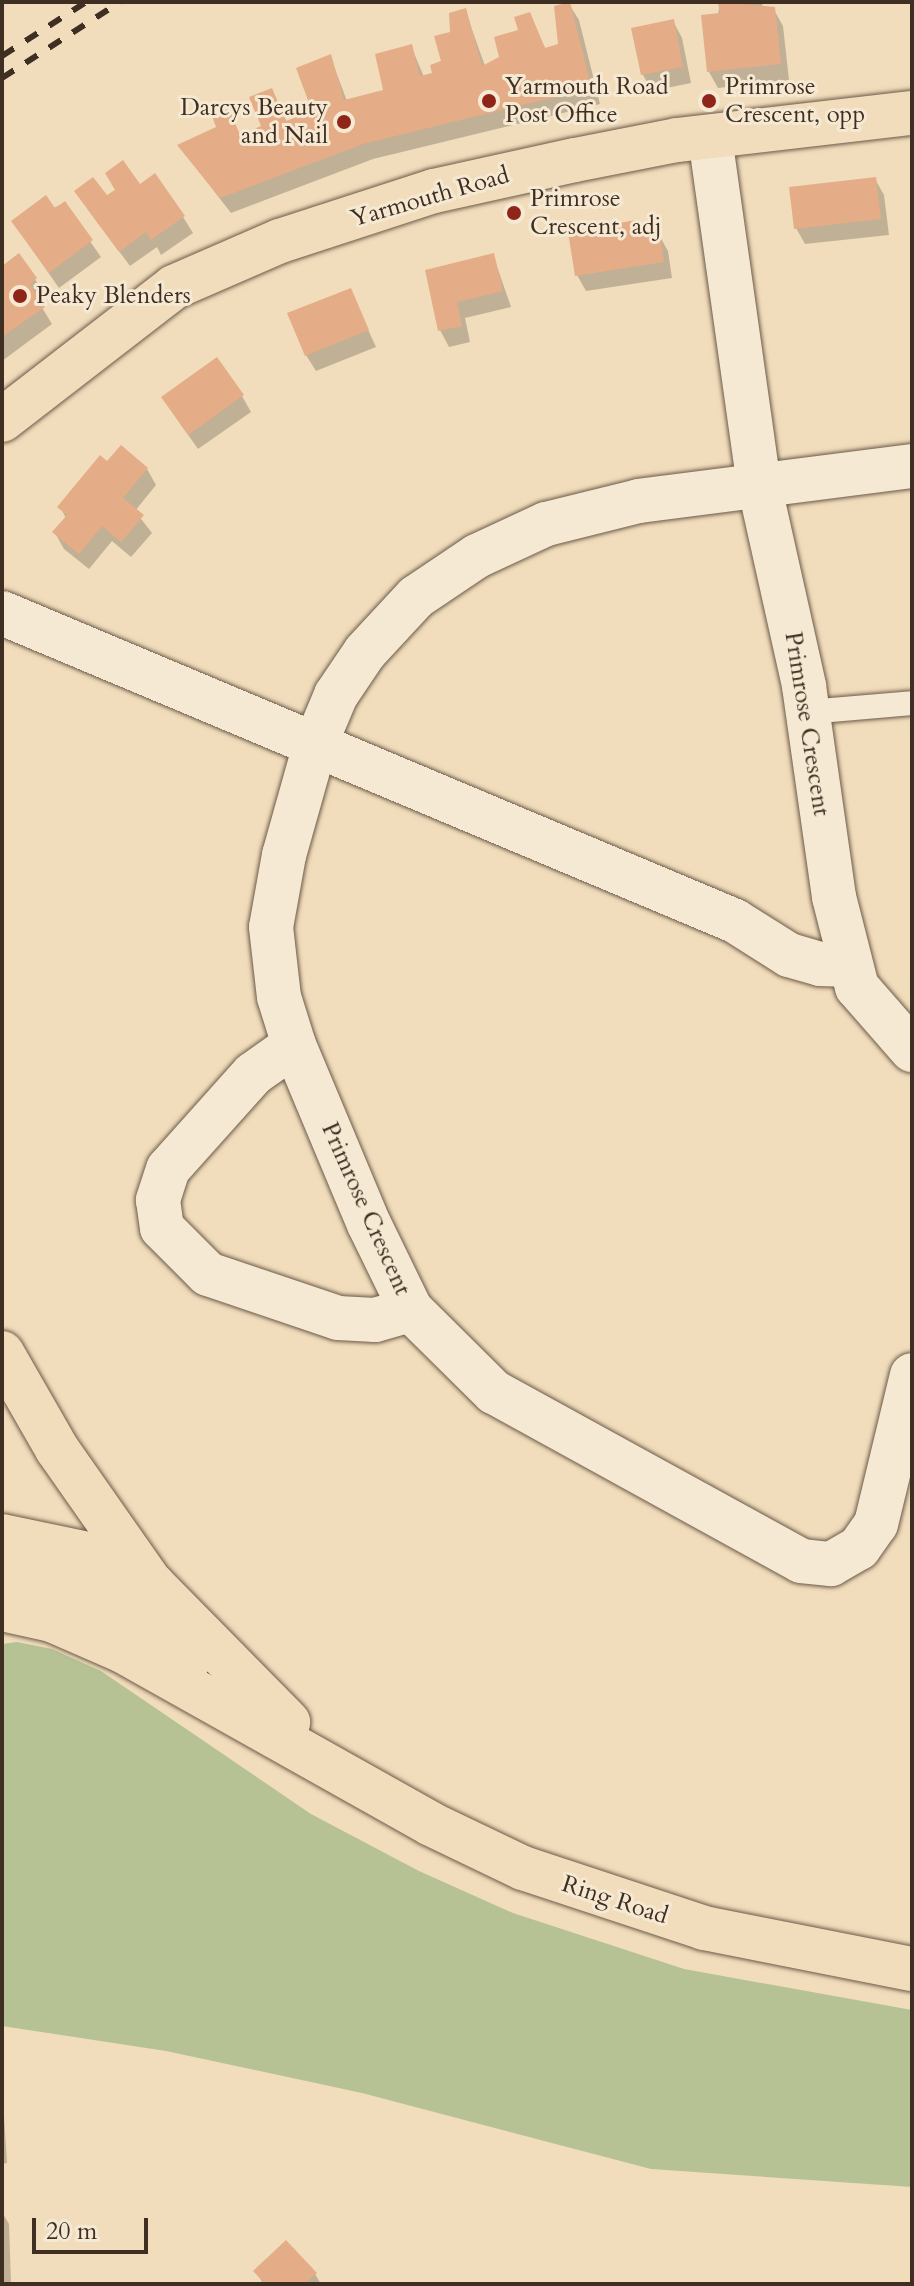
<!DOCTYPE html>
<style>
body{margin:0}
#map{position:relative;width:914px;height:2286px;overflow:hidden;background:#f1ddbc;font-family:Cardo,serif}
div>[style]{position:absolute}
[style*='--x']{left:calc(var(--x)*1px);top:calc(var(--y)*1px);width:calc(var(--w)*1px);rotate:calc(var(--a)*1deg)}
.green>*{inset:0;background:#b6c294}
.shadow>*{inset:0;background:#0003}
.building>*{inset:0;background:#e4ad88}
.roads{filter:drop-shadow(0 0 2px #6c5a48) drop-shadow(0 0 2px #6c5a48)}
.lane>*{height:24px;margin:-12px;padding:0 12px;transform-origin:12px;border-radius:12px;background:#f6e9d3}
.street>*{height:44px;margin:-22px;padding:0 22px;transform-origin:22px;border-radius:22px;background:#f6e9d3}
.primary>*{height:44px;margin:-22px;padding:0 22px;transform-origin:22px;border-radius:22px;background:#f1ddbc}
.highway>*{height:44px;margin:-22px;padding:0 22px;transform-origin:22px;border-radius:22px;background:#f1ddbc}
.rail>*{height:6px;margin-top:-3px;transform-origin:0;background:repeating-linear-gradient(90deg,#3f2f22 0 14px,transparent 0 28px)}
.dots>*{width:22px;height:22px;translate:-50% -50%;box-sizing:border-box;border:4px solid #f6e9d3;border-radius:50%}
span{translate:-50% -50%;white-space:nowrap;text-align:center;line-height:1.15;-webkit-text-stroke:6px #f6e9d3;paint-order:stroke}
.poi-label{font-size:24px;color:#3f2f22}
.left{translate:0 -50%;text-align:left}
.right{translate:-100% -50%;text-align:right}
.street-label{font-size:24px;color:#3f2f22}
.frame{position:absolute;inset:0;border:4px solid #3f2f22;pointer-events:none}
.scale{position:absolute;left:32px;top:2218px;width:116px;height:36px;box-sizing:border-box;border:4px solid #3f2f22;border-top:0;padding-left:10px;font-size:24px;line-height:28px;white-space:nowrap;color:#3f2f22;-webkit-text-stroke:6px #f6e9d3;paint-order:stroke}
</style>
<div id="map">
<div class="green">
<div style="clip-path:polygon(17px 1642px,52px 1649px,101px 1671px,311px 1814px,419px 1871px,513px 1913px,684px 1969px,912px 2010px,912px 2187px,651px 2169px,362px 2093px,166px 2051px,2px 2026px,2px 1644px)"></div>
</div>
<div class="shadow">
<div style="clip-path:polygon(720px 2px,762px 2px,763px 11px,774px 10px,783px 26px,789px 80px,718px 88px,709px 72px)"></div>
<div style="clip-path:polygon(569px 4px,579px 20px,600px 104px,373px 159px,231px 213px,179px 146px,219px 128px,228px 111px,241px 137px,264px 127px,271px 91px,287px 122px,314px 112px,330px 56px,347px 101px,386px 91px,411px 46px,424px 77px,434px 75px,465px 10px,485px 66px,501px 58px,529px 15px,546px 50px,560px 45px)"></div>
<div style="clip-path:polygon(673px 21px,682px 38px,691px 83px,652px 91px,643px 75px,634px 30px)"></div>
<div style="clip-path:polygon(875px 179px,884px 195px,889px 235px,805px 244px,796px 228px)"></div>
<div style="clip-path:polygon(139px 187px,183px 217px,193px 233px,161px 255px,157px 247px,130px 266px,86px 207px,117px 191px)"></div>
<div style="clip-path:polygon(64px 204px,101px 257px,59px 288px,13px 222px)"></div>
<div style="clip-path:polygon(635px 222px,644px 238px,659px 235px,668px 251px,672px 278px,586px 291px,577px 275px)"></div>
<div style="clip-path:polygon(493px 255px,511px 307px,465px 318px,470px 342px,449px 347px,440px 330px,428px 271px)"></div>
<div style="clip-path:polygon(2px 268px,35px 279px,44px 296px,38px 301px,52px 324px,2px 361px)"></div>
<div style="clip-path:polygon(350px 290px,376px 347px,316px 371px,306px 355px)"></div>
<div style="clip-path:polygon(242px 396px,251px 412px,198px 449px,173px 413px)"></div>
<div style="clip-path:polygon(108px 464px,147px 469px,156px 485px,135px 511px,152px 533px,131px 557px,112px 541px,89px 569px,64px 549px,55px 533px,66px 518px,60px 507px)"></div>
<div style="clip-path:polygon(2px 2084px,7px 2163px,2px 2164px)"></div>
<div style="clip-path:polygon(2px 2212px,9px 2224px,11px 2284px,2px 2284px)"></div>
<div style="clip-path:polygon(256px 2271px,315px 2274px,321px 2284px,263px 2284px)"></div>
</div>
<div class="building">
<div style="clip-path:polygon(570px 2px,592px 88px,363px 144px,220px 198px,177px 145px,216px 127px,212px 116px,229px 108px,240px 135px,261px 126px,249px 97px,272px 88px,286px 121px,312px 111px,296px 68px,331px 54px,344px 100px,383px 90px,375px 54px,412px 44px,420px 76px,432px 73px,430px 65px,441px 61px,434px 36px,450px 32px,449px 13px,466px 8px,482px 66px,499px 57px,494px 37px,518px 30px,514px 17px,530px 12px,545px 48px,558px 44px,554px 6px)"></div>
<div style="clip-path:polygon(718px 2px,775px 7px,781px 64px,707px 72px,701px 15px,720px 13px)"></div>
<div style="clip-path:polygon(674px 19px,683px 67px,641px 75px,631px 28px)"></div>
<div style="clip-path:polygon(123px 160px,140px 184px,155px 173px,185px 216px,151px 240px,146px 232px,119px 252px,74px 191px,93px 177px,107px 195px,115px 190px,105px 173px)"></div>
<div style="clip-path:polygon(876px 177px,881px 219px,794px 229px,789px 187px)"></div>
<div style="clip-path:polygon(46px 195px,55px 208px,65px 201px,93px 240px,49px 273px,11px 221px)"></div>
<div style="clip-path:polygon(636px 220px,638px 237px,660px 233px,664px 262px,575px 276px,568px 232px)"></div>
<div style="clip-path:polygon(19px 253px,37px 278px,30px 284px,45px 307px,2px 337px,2px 266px)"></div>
<div style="clip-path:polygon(494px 253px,503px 291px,457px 302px,462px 326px,438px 331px,425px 270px)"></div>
<div style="clip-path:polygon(351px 288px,369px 330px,305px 356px,287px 313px)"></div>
<div style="clip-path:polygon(217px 357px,244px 395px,188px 435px,161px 397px)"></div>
<div style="clip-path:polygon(121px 445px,148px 468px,123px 498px,144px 515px,121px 542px,102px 526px,79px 554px,52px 532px,67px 515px,57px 507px,100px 455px,107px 461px)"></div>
<div style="clip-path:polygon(286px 2240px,317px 2273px,304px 2284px,265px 2284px,253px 2271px)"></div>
</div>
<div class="roads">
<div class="lane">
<div style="--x:808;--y:712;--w:104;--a:-4.9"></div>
</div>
<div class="street">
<div style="--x:710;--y:137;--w:350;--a:82"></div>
<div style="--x:759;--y:484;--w:207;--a:77.4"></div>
<div style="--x:804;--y:686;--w:213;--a:81.9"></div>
<div style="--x:834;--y:897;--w:93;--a:75.7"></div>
<div style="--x:857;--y:987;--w:84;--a:48.9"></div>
<div style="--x:912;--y:466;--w:275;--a:172.7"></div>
<div style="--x:639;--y:501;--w:96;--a:166.1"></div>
<div style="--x:546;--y:524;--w:76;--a:155.1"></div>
<div style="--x:477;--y:556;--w:73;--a:146.1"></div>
<div style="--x:416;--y:597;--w:75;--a:132.8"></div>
<div style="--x:365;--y:652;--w:52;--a:124"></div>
<div style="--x:336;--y:695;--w:54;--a:112.8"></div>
<div style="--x:315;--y:745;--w:114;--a:105.7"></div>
<div style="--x:284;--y:855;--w:73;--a:100.2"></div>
<div style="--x:271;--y:927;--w:70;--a:83.5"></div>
<div style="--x:279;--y:997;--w:50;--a:72.6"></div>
<div style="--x:294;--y:1045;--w:194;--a:67.3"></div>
<div style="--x:369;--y:1224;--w:96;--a:64"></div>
<div style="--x:411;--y:1310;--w:117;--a:44.7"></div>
<div style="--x:494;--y:1392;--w:350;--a:28.8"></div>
<div style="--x:801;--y:1561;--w:30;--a:6"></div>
<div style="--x:831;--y:1564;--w:32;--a:-30"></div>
<div style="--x:859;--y:1548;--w:29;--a:-55"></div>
<div style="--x:876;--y:1524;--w:153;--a:-76.4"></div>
<div style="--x:2;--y:613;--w:795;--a:22.79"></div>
<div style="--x:735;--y:921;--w:64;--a:32.2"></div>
<div style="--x:789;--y:955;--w:32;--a:16"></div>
<div style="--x:820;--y:964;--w:29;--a:2"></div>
<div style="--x:294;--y:1045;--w:50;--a:144.7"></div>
<div style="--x:253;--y:1074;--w:127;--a:131.8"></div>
<div style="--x:168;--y:1169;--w:33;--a:108"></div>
<div style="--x:158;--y:1200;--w:28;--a:82"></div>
<div style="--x:162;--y:1228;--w:65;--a:45"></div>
<div style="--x:208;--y:1274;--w:137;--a:18.7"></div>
<div style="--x:338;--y:1318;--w:37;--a:3"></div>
<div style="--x:375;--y:1320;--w:37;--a:-16"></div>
</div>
<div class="primary">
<div style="--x:2;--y:420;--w:217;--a:-37.7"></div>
<div style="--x:174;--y:287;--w:116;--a:-23.5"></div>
<div style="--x:280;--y:241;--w:162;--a:-18"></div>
<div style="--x:434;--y:191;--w:144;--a:-12.4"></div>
<div style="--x:575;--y:160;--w:104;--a:-11.1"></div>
<div style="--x:677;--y:140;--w:237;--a:-6.6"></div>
</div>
<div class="highway">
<div style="--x:2;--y:1353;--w:111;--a:60.2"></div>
<div style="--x:57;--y:1449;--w:159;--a:55"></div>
<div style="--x:2;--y:1536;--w:88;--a:11.8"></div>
<div style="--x:88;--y:1554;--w:71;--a:25.1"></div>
<div style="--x:152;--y:1584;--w:194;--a:45.4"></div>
<div style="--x:2;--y:1575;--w:63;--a:13.8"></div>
<div style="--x:63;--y:1590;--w:72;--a:23"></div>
<div style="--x:129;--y:1618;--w:73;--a:35"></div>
<div style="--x:2;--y:1609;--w:51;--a:12.4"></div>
<div style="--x:52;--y:1620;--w:77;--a:23.6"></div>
<div style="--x:123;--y:1651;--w:353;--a:29.3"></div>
<div style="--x:431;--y:1824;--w:102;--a:25.6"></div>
<div style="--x:523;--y:1868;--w:191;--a:18.3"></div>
<div style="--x:704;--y:1928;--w:212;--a:11.2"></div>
</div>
</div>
<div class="rail">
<div style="--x:2;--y:56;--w:100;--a:-32.7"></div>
<div style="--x:2;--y:78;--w:140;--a:-32.8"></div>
</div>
<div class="dots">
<div style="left:489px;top:101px;background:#8f2418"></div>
<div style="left:709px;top:101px;background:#8f2418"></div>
<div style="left:344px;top:122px;background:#8f2418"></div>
<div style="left:514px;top:213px;background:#8f2418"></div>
<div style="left:20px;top:296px;background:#8f2418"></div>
</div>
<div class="poi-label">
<span class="left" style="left:505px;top:101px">Yarmouth Road<br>Post Office</span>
<span class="left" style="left:725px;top:101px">Primrose<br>Crescent, opp</span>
<span class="right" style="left:328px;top:122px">Darcys Beauty<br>and Nail</span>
<span class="left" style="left:530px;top:213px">Primrose<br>Crescent, adj</span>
<span class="left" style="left:36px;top:296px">Peaky Blenders</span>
</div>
<div class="street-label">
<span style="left:430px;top:197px;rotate:-16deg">Yarmouth Road</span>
<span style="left:807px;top:724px;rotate:81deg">Primrose Crescent</span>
<span style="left:366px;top:1209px;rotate:66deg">Primrose Crescent</span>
<span style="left:615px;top:1900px;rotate:18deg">Ring Road</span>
</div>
<div class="frame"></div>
<div class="scale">20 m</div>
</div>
